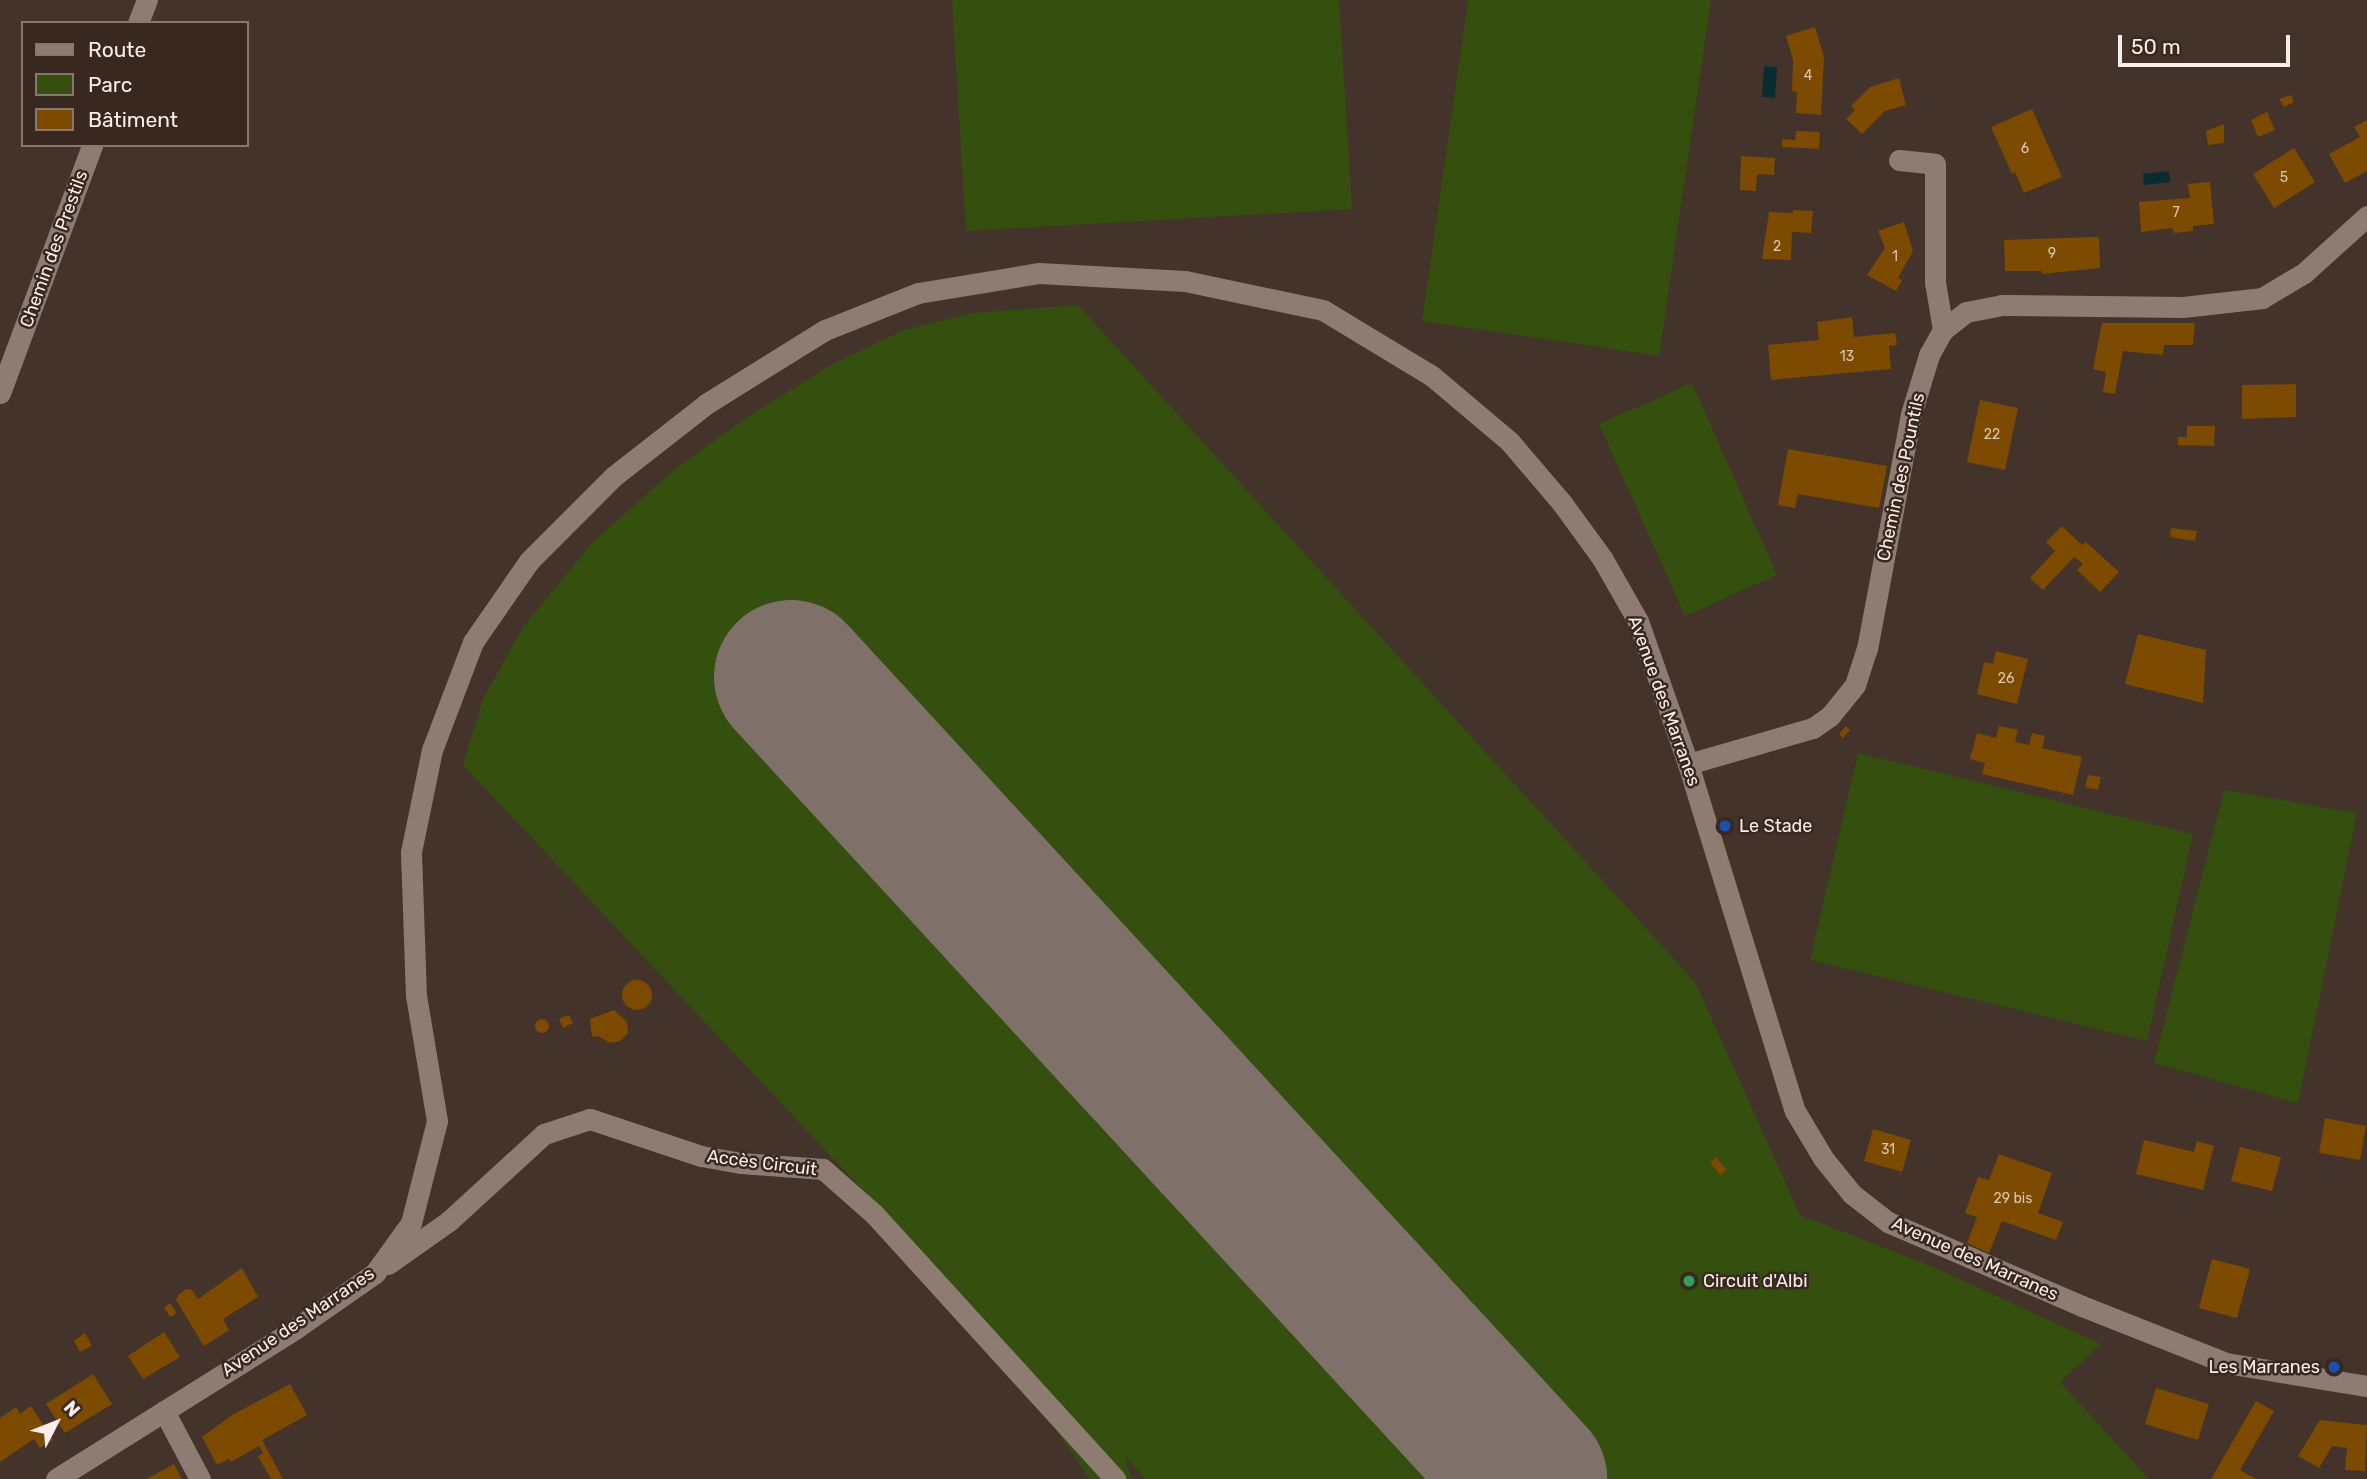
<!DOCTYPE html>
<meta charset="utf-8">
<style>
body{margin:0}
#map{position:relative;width:2367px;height:1479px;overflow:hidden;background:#43332a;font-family:Rubik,sans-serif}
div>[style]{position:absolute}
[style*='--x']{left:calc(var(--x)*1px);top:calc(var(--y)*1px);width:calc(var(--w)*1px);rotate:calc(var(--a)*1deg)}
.green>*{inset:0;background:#344f0e}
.water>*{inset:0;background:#082c2f}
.runway>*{height:154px;margin:-77px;padding:0 77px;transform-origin:77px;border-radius:77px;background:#7f7169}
.building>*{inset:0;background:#7c4b01}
.round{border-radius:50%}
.minor>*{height:21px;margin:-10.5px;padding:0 10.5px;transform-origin:10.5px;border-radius:10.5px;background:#8e7b71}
.dots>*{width:19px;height:19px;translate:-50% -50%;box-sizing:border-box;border:4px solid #392820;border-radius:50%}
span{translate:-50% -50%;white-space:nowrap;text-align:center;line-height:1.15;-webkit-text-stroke:5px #392820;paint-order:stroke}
.number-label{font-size:14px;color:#dac5af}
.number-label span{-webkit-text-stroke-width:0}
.street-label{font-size:18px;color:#f9eee9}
.poi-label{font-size:18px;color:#f9eee9}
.left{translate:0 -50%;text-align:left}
.right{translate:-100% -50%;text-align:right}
.legend{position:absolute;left:21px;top:21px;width:228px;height:126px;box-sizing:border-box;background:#392820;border:2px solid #867770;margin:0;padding:9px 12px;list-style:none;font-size:21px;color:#f9eee9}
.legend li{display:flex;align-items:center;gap:14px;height:35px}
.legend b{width:35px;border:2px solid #867770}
.north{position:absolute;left:21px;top:1388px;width:70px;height:70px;-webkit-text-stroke:5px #392820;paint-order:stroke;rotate:48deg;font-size:19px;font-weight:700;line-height:28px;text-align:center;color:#f9eee9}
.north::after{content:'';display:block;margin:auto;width:24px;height:32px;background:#f9eee9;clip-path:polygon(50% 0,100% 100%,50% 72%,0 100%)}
.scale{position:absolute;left:2118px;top:35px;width:172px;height:32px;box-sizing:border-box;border:4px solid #f9eee9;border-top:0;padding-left:9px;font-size:21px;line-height:24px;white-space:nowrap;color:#f9eee9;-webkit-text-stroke:5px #392820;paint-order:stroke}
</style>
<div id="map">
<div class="green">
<div style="clip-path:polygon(952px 0,1339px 0,1352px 209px,966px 231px)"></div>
<div style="clip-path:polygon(1468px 0,1711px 0,1659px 356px,1422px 321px)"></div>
<div style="clip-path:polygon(evenodd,1078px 305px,1695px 982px,1800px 1215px,1936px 1268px,2101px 1344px,2060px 1382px,2149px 1479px,1146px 1479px,1125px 1457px,1129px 1473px,1134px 1479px,1090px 1479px,1030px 1393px,889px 1218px,463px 765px,483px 699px,523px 627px,592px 543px,676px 468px,746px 418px,831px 365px,904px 330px,973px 313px,1078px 305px,832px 640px,1417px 1278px,1341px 1351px,752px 712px,832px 640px)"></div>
<div style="clip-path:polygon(1692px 383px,1777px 575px,1685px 616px,1599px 424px)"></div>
<div style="clip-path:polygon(1858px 753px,2193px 834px,2147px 1041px,1810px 960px)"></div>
<div style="clip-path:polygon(2224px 790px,2357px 813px,2298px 1103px,2154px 1063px)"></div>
</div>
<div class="water">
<div style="clip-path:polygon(1764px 66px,1777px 67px,1775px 98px,1762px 97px)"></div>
<div style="clip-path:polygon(2169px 171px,2170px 182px,2144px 185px,2143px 174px)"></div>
</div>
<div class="runway">
<div style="--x:791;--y:677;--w:1091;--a:47.34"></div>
</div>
<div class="building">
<div style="clip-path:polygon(1815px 27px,1824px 57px,1821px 115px,1796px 113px,1797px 92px,1792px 91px,1793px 60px,1786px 36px)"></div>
<div style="clip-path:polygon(1899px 78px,1906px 105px,1885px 111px,1862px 134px,1846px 119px,1855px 110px,1851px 106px,1870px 87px)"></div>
<div style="clip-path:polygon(2291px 95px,2294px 102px,2284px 107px,2279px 99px)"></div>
<div style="clip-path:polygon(2032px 109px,2062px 177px,2024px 193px,2015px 172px,2012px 174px,1991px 127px)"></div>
<div style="clip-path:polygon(2267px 112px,2275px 130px,2258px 137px,2251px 120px)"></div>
<div style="clip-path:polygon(2367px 120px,2367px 171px,2345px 183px,2329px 154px,2360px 137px,2354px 127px)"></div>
<div style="clip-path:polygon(2224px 124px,2224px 143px,2208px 145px,2206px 131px)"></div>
<div style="clip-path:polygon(1796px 131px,1820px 132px,1819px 149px,1782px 147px,1782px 139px,1795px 140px)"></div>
<div style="clip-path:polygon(2294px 148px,2315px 182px,2274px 208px,2253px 174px)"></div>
<div style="clip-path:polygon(1741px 156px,1775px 158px,1774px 175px,1757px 174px,1756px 191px,1740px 190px)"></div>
<div style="clip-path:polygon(2210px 182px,2214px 224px,2193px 226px,2193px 231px,2174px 233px,2172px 228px,2141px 232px,2139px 202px,2190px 198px,2188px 184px)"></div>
<div style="clip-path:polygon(1793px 210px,1813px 211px,1811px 233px,1792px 232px,1791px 260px,1762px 259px,1769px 212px,1793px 213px)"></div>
<div style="clip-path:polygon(1904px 222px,1913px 251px,1898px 278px,1902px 280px,1896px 291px,1867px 275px,1885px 248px,1878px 231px)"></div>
<div style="clip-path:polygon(2099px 237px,2100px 268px,2042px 274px,2042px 271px,2005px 271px,2004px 240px)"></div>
<div style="clip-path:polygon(1852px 317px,1854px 337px,1895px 333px,1897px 345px,1889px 346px,1891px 369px,1771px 380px,1768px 345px,1819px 340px,1817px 322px)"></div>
<div style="clip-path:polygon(2102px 323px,2195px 323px,2193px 345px,2164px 345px,2163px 355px,2123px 351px,2115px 394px,2103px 392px,2106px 372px,2093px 369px)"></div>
<div style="clip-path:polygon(2296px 384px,2296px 417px,2242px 419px,2242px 385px)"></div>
<div style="clip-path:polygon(1980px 400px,2018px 408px,2005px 470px,1967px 462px)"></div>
<div style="clip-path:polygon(2187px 426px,2215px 426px,2214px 446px,2178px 445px,2178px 437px,2187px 437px)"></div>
<div style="clip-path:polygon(1788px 449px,1887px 466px,1879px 508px,1798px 494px,1795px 508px,1778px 505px)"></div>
<div style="clip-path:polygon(2062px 526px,2082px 545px,2086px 542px,2119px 572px,2100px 592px,2077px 570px,2083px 564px,2074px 557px,2043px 590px,2030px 578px,2055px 551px,2046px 542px)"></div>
<div style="clip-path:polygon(2171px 528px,2197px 531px,2195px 541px,2170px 537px)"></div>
<div style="clip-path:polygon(2138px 634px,2206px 650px,2203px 703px,2125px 684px)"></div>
<div style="clip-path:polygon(1996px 651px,2028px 659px,2017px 704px,1977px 694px,1984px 662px,1993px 664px)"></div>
<div style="clip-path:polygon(1846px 726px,1850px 730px,1843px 738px,1839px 734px)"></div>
<div style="clip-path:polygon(1999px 726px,2018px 730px,2015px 742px,2029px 745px,2032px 733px,2045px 736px,2042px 748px,2082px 757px,2073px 795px,1982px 774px,1985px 763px,1970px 759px,1977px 733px,1996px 738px)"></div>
<div style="clip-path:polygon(2088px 775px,2101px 777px,2098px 790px,2085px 787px)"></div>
<div class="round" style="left:622px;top:980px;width:30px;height:30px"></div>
<div style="clip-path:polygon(614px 1010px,627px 1022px,628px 1033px,620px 1041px,610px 1043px,598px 1036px,592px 1037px,590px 1019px)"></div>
<div style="clip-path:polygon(569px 1015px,573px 1023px,563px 1028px,559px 1019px)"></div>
<div class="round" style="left:535px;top:1019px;width:14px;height:14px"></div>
<div style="clip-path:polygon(2325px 1118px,2366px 1126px,2360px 1160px,2319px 1153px)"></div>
<div style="clip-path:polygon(1873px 1129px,1911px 1140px,1902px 1172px,1864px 1161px)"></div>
<div style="clip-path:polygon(2144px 1140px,2194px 1152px,2197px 1141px,2214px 1146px,2203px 1190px,2136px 1174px)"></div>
<div style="clip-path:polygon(2240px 1147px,2281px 1157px,2272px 1191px,2231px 1181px)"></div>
<div style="clip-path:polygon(1999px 1154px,2052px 1173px,2038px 1213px,2063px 1222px,2056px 1240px,2002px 1221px,1989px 1253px,1967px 1243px,1977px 1217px,1965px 1213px,1978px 1177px,1989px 1180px)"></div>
<div style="clip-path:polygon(1716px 1157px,1727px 1170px,1720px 1175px,1710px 1162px)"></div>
<div style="clip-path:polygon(2212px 1259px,2250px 1269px,2237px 1318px,2199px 1308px)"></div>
<div style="clip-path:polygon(242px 1268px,258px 1297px,223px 1319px,229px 1330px,204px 1346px,176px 1300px,178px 1295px,186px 1289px,192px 1290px,198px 1299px)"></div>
<div style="clip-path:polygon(170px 1303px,177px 1313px,170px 1317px,164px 1308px)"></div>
<div style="clip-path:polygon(164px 1332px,180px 1357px,143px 1379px,128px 1356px)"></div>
<div style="clip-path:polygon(85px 1333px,92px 1346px,80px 1352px,74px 1341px)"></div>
<div style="clip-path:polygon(93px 1374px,112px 1404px,65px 1433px,46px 1404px)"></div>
<div style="clip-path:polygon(290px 1384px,307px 1415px,262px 1440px,283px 1479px,271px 1479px,258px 1456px,263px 1453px,259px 1446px,231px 1462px,229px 1459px,217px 1465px,202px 1437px,232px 1415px)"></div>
<div style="clip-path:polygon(2156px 1388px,2209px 1404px,2198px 1440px,2145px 1424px)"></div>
<div style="clip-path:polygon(2256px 1401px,2274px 1411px,2240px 1470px,2256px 1479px,2211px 1479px)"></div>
<div style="clip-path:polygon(31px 1406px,53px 1440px,40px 1448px,34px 1439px,0 1462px,0 1418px,16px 1407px,20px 1414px)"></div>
<div style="clip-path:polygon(2320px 1420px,2367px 1425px,2365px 1471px,2345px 1470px,2347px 1448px,2332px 1446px,2319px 1468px,2298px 1456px)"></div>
<div style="clip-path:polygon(174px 1464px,182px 1479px,147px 1479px,163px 1470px)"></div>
</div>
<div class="minor">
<div style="--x:138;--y:23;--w:25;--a:-69"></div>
<div style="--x:1899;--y:160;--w:36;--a:6"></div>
<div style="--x:1935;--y:164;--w:118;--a:90"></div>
<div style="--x:1935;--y:282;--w:49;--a:80.5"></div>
<div style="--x:0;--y:393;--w:265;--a:-69.6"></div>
<div style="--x:1688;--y:764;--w:130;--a:-16.1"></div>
<div style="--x:1813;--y:728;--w:21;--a:-35"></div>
<div style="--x:1830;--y:716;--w:40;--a:-51"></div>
<div style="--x:1855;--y:685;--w:38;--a:-72"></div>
<div style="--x:1867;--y:649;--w:239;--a:-79.4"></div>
<div style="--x:1911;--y:414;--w:62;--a:-73"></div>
<div style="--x:1929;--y:355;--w:29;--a:-61"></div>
<div style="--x:1943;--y:330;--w:29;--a:-38"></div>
<div style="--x:1966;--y:312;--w:37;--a:-11"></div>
<div style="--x:2002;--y:305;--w:181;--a:0.6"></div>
<div style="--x:2183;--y:307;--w:80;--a:-6.5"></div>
<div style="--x:2262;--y:298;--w:49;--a:-30.8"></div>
<div style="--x:2304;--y:273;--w:85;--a:-42.1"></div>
<div style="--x:388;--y:1264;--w:75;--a:-35.2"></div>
<div style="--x:449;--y:1221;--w:129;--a:-42.5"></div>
<div style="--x:544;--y:1134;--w:48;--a:-18.1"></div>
<div style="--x:590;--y:1119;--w:117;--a:18.4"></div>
<div style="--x:701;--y:1156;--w:41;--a:9.9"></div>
<div style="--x:741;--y:1163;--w:82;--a:4.2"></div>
<div style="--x:823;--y:1169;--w:69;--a:41.5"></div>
<div style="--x:875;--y:1215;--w:357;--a:47.7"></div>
<div style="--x:164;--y:1411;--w:77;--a:62.1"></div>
<div style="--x:56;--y:1479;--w:282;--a:-32.1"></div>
<div style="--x:295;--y:1329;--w:98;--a:-35"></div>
<div style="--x:375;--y:1273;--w:62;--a:-54.2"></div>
<div style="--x:411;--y:1223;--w:105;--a:-75.7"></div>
<div style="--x:437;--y:1121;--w:127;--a:-99.5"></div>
<div style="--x:416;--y:996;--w:144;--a:-92"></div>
<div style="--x:411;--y:852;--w:104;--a:-78.4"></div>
<div style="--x:432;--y:750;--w:116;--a:-69.2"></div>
<div style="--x:473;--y:642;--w:98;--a:-55.3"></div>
<div style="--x:529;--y:561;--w:120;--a:-45"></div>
<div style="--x:614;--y:476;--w:117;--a:-38"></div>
<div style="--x:706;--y:404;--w:140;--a:-31.9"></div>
<div style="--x:825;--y:330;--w:100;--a:-21.7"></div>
<div style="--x:918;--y:293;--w:123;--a:-9.4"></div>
<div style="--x:1039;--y:273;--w:146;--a:3.1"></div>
<div style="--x:1185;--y:281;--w:141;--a:11.9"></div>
<div style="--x:1323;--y:310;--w:127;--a:31.2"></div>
<div style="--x:1432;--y:376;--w:102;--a:40.2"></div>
<div style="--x:1510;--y:442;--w:80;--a:49.6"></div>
<div style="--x:1562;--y:503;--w:68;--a:54"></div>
<div style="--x:1602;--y:558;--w:73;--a:60.3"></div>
<div style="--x:1638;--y:621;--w:151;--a:70.7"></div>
<div style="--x:1688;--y:764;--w:363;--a:72.9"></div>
<div style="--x:1795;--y:1111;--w:55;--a:59.2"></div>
<div style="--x:1823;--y:1158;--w:46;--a:51.1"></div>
<div style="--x:1852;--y:1194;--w:46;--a:37.9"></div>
<div style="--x:1888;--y:1222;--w:211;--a:23.4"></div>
<div style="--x:2082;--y:1306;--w:155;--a:21.6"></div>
<div style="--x:2226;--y:1363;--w:143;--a:9.3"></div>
</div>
<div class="dots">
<div style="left:1725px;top:826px;background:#1a4fb4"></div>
<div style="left:1689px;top:1281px;background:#2e9e5b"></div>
<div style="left:2334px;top:1367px;background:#1a4fb4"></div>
</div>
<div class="number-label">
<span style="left:1808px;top:76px">4</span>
<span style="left:2025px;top:149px">6</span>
<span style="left:2284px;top:178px">5</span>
<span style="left:2176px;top:213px">7</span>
<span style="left:1777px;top:247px">2</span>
<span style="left:2052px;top:254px">9</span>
<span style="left:1895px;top:257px">1</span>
<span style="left:1847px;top:357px">13</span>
<span style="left:1992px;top:435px">22</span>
<span style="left:2006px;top:679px">26</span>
<span style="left:1888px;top:1150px">31</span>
<span style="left:2013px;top:1199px">29 bis</span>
</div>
<div class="street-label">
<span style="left:54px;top:249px;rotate:-70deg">Chemin des Prestils</span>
<span style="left:1901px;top:477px;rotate:-78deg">Chemin des Pountils</span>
<span style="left:1664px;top:701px;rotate:70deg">Avenue des Marranes</span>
<span style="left:762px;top:1163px;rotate:7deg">Accès Circuit</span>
<span style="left:1975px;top:1259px;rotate:24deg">Avenue des Marranes</span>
<span style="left:298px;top:1322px;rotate:-34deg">Avenue des Marranes</span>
</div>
<div class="poi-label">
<span class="left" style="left:1739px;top:826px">Le Stade</span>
<span class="left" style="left:1703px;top:1281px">Circuit d'Albi</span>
<span class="right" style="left:2320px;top:1367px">Les Marranes</span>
</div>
<ul class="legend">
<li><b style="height:9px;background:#8e7b71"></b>Route</li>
<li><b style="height:19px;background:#344f0e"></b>Parc</li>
<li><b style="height:19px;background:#7c4b01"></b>Bâtiment</li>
</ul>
<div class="north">N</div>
<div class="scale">50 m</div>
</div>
